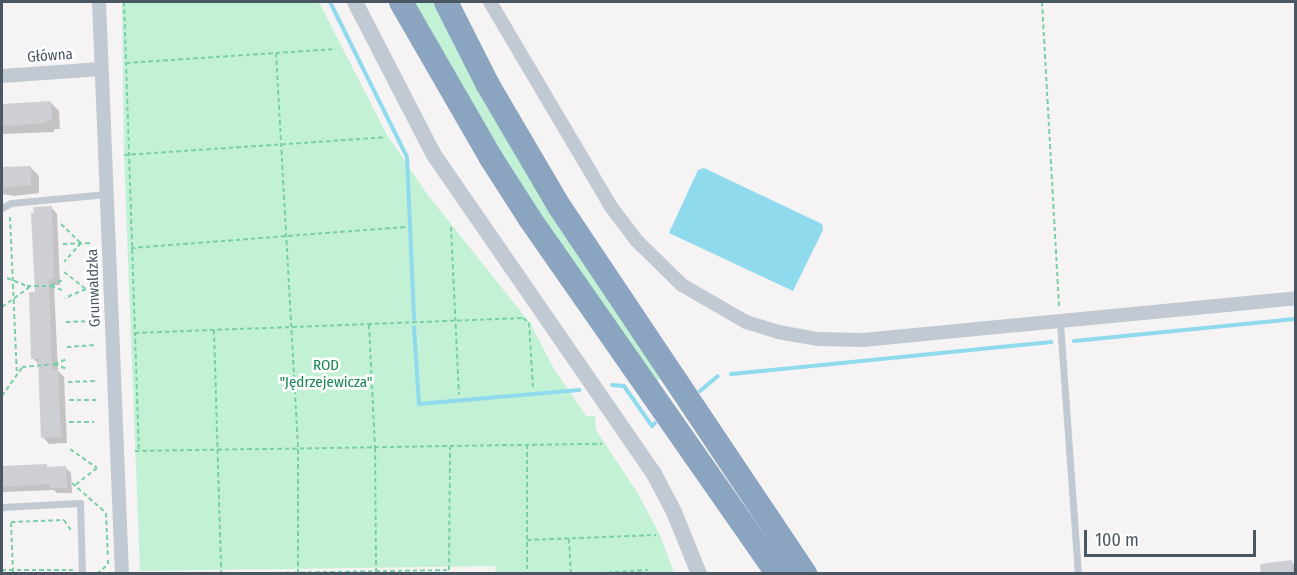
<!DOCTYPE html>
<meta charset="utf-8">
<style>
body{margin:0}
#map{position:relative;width:1297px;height:575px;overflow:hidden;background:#f5f3f3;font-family:"Fira Sans Condensed",sans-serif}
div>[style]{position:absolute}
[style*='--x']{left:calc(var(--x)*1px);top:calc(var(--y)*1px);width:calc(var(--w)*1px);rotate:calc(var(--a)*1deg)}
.green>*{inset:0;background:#c3f1d5}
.water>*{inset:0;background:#90daee}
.shadow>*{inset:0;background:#0003}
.stream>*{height:4px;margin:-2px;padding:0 2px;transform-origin:2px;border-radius:2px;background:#90daee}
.building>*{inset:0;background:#cdcfd5}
.path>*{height:2px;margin-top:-1px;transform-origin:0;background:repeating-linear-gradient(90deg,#7ad0a6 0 4.5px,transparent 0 7.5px)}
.service>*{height:7px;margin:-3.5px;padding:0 3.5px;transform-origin:3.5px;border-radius:3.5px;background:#c1cad2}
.minor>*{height:14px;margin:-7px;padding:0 7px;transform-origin:7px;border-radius:7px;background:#c1cad2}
.tertiary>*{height:16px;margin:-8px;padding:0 8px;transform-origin:8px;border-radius:8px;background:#c1cad2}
.motorway>*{height:24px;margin:-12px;padding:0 12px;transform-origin:12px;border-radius:12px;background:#8ba5c1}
span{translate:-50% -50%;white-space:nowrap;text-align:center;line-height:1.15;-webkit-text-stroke:5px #fff;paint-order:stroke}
.street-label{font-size:15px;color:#4a5661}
.park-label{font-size:15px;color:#17864f}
.frame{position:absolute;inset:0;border:3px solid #4a5661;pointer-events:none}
.scale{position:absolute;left:1084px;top:530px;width:172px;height:27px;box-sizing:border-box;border:3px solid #4a5661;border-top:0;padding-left:8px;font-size:18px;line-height:21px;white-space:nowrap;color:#4a5661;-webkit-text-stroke:4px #fff;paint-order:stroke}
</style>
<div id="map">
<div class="green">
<div style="clip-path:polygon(122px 2px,319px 2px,387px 135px,427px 194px,530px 323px,554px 369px,586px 416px,595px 416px,596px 430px,637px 492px,660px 535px,674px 573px,496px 574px,495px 566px,140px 571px,124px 155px)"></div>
<div style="clip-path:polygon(412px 2px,437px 2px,661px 378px,655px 382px,512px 175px)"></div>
</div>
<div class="water">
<div style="clip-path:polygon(704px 168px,822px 224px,823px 230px,793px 291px,669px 233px,698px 170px)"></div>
</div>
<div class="shadow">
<div style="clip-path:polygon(50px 102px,59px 111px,60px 129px,54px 129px,54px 132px,2px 134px,2px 106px)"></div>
<div style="clip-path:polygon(30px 167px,39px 176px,39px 193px,14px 196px,2px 194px,2px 169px)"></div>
<div style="clip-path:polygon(51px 207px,57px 214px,60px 285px,54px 285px,58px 371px,64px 377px,67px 443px,49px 444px,43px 437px,39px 365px,33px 358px,36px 293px)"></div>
<div style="clip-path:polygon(65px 467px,71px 473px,72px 493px,57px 493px,54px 490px,2px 492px,2px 468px)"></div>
<div style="clip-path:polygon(1291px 562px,1296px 566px,1296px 574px,1262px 574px,1261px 565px)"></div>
</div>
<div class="stream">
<div style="--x:330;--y:2;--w:173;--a:63.6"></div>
<div style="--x:407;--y:157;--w:162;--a:87.5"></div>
<div style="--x:414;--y:327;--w:77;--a:86.3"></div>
<div style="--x:419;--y:404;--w:161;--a:-5"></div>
<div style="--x:1074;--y:341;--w:223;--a:-5.7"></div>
<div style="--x:731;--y:374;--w:322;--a:-5.7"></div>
<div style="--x:612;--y:385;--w:12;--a:5"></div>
<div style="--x:624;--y:386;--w:49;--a:55"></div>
<div style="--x:652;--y:426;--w:4;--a:-45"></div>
<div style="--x:700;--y:391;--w:23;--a:-40"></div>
</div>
<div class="building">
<div style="clip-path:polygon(51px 101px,52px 120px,46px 121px,46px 123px,2px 126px,2px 104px)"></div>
<div style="clip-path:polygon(31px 166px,31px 185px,4px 188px,2px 186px,2px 167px)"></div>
<div style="clip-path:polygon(52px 206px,54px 279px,49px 279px,52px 370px,58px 369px,61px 437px,41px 438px,38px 359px,31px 359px,29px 292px,35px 292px,31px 213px,34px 213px,33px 207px)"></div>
<div style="clip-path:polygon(47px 464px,47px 467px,66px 466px,67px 488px,50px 488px,49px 484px,2px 487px,2px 466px)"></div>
<div style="clip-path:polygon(1292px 560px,1293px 573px,1261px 573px,1260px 564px)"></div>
</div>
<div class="path">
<div style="--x:124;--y:2;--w:449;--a:88.1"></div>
<div style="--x:1042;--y:2;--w:306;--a:86.8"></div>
<div style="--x:276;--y:53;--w:397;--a:86.8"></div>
<div style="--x:298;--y:449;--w:123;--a:90"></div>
<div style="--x:126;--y:63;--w:210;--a:-3.8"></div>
<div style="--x:124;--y:155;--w:262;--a:-3.9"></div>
<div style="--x:10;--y:217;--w:158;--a:87.5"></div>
<div style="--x:61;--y:224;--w:28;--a:44"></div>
<div style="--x:81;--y:243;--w:25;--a:132"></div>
<div style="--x:451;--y:227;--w:168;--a:87.3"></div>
<div style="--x:63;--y:244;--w:29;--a:-2"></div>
<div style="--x:131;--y:248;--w:275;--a:-4.4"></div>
<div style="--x:64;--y:272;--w:28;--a:38"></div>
<div style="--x:86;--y:289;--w:23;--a:157"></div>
<div style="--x:7;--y:278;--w:22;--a:22"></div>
<div style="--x:27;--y:286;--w:24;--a:0"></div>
<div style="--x:51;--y:286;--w:15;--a:20"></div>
<div style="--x:51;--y:286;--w:15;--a:-28"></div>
<div style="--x:2;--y:307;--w:36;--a:-36"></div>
<div style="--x:66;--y:322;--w:28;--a:-2"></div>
<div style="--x:369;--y:325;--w:123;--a:87.2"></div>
<div style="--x:375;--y:448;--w:123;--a:89.5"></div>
<div style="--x:214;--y:330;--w:243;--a:88.3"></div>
<div style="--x:135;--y:333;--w:388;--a:-2.2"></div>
<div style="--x:523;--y:318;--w:8;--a:40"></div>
<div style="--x:529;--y:323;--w:65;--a:86.5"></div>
<div style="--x:67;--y:347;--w:29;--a:-4"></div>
<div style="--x:54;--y:364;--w:14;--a:-21"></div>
<div style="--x:68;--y:382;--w:28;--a:-2"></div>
<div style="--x:2;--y:396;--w:35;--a:-55"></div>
<div style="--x:22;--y:367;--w:32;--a:-5"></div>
<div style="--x:54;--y:364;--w:14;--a:21"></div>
<div style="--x:69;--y:400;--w:27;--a:0"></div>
<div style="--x:69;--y:422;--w:25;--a:0"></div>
<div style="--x:527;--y:445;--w:129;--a:90"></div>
<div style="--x:70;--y:449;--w:33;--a:35"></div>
<div style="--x:97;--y:468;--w:28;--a:142"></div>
<div style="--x:135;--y:451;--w:467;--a:-0.9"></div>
<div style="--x:72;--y:483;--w:45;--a:41.4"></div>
<div style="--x:106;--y:513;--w:45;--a:87.5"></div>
<div style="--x:569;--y:539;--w:35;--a:87"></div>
<div style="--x:527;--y:540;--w:129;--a:-2.2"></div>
<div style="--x:2;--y:570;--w:71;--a:0"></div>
<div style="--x:13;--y:572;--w:50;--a:-92.3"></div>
<div style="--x:11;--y:522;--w:53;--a:-2.2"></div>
<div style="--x:64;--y:520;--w:14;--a:56"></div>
<div style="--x:97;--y:574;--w:15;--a:-42"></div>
<div style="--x:108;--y:564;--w:6;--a:-90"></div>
<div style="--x:218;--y:574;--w:231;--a:-1"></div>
<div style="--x:449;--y:570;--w:123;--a:-89.5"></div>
<div style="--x:585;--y:574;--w:63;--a:-3.6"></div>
</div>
<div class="service">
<div style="--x:2;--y:208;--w:10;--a:-29"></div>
<div style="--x:11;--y:203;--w:96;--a:-5.4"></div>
<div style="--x:1060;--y:323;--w:252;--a:85.9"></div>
<div style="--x:2;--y:507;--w:78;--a:-2.9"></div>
<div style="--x:80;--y:503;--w:71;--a:88.4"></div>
</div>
<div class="minor">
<div style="--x:99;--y:2;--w:572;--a:87.7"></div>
<div style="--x:490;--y:2;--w:239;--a:59.4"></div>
<div style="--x:612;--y:208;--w:39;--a:53"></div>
<div style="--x:635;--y:239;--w:66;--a:44.4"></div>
<div style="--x:682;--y:285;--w:74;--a:30"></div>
<div style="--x:746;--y:322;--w:34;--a:17"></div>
<div style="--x:778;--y:332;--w:41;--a:9.9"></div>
<div style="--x:818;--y:339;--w:45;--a:1.3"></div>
<div style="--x:863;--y:340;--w:435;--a:-5.5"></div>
<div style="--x:2;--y:76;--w:99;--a:-4"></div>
</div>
<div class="tertiary">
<div style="--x:355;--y:2;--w:172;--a:62.7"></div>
<div style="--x:434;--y:155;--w:388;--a:55.4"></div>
<div style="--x:654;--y:474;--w:43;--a:62.2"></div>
<div style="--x:674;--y:512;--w:67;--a:68"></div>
</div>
<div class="motorway">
<div style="--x:401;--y:2;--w:180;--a:60"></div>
<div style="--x:491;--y:158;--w:72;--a:57.4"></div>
<div style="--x:530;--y:219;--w:433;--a:55.1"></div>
<div style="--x:446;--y:2;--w:93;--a:63.2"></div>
<div style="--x:488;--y:85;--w:140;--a:59.6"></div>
<div style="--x:559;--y:206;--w:443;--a:56.2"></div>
</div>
<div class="street-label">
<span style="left:50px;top:56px;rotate:-4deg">Główna</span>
<span style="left:94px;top:288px;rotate:-92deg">Grunwaldzka</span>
</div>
<div class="park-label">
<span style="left:326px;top:374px">ROD<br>"Jędrzejewicza"</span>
</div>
<div class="frame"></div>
<div class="scale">100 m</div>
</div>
